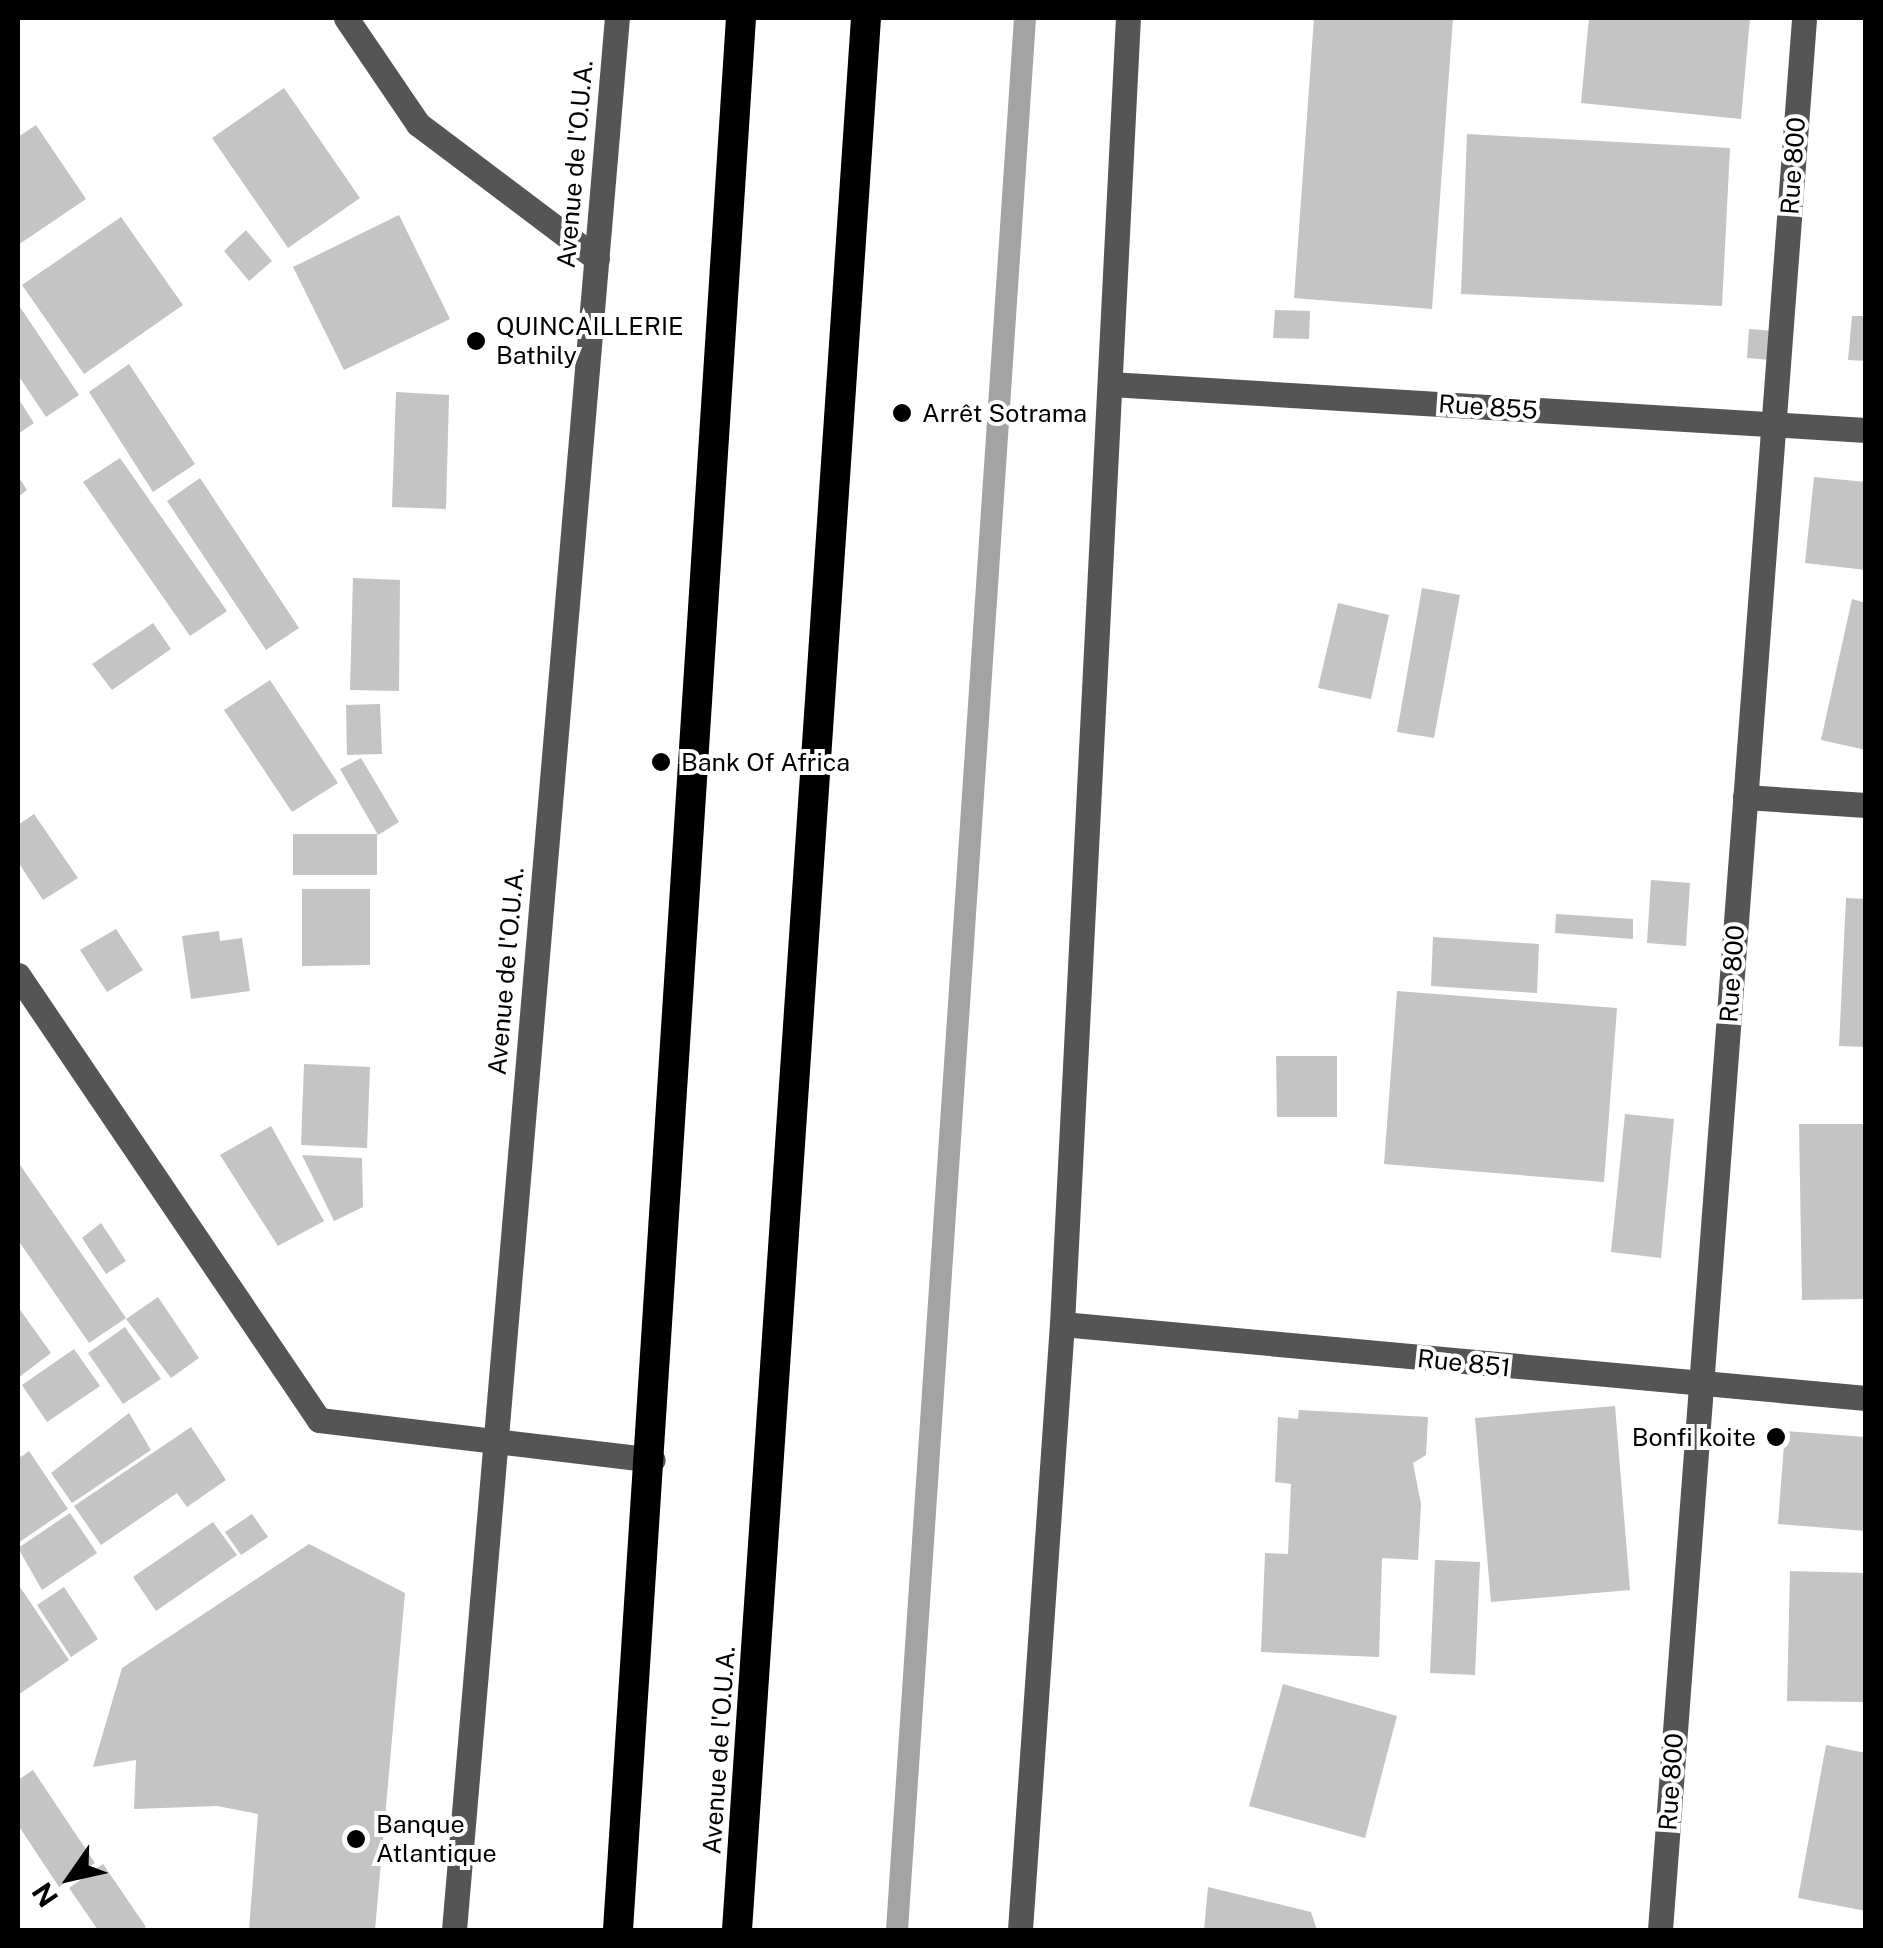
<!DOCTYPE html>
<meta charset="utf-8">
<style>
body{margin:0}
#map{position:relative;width:1883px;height:1948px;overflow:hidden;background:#fff;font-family:"Public Sans",sans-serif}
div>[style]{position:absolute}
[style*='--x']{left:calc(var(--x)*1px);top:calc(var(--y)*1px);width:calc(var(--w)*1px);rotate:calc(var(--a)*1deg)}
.stream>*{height:22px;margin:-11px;padding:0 11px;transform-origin:11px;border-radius:11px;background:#a3a3a3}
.building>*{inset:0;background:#c4c4c4}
.minor>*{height:25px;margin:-12.5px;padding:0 12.5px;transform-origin:12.5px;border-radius:12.5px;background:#555}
.highway>*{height:30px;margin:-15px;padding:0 15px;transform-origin:15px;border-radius:15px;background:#000}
.dots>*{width:28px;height:28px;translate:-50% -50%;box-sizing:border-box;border:5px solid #fff;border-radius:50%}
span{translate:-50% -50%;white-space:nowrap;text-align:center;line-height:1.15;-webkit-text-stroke:8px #fff;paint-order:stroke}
.street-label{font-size:25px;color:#000}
.poi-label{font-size:25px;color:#000}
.left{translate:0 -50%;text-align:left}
.right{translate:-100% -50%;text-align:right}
.frame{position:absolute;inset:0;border:20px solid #000;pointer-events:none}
.north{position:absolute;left:20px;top:1828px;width:100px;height:100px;-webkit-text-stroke:8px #fff;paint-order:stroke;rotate:236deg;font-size:28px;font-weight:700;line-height:40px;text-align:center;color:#000}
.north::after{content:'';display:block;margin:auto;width:35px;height:45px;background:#000;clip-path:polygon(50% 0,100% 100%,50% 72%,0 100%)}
</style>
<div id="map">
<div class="stream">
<div style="--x:897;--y:1930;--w:1916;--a:-86.17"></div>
</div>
<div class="building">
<div style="clip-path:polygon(1314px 18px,1453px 18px,1432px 309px,1294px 298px)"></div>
<div style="clip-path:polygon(1589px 18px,1750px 18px,1741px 119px,1581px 103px)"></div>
<div style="clip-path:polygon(284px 88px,360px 198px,288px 248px,212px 138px)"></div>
<div style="clip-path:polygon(36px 125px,86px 199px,18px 245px,18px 137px)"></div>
<div style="clip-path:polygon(1467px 134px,1730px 148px,1722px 306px,1461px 294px)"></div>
<div style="clip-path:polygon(399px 215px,450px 319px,344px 370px,293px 267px)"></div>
<div style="clip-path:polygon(121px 217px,183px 305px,84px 374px,22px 285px)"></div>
<div style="clip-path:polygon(246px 230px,272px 261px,249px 281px,224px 251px)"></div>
<div style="clip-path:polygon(18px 304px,79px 395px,46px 417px,18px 375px)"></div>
<div style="clip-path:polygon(1275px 310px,1310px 311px,1309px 339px,1273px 338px)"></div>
<div style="clip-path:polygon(1852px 316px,1866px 316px,1866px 361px,1848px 360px)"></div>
<div style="clip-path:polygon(1749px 329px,1774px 331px,1771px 360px,1747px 358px)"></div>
<div style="clip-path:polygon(129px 364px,195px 464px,153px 492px,89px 392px)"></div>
<div style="clip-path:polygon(396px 392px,449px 395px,446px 509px,392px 507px)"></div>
<div style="clip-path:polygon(18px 398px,34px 423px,18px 434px)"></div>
<div style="clip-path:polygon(120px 458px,227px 611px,190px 636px,83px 482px)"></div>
<div style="clip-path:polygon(18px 476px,27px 490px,18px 497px)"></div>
<div style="clip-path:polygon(1814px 477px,1866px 482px,1866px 570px,1805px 563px)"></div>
<div style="clip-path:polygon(200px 478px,299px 628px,266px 650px,167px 501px)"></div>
<div style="clip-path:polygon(353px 578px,400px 580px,399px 691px,350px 690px)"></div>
<div style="clip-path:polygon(1422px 588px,1460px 595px,1434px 738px,1397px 732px)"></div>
<div style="clip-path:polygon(1852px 599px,1866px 603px,1866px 750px,1821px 740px)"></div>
<div style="clip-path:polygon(1338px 603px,1389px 615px,1371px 699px,1318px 688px)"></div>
<div style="clip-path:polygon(153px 623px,171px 649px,112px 690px,92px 664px)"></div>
<div style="clip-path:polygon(270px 680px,338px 783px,292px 812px,224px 710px)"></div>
<div style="clip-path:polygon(380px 704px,382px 754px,347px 755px,346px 705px)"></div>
<div style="clip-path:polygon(361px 758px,399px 822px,378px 835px,340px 769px)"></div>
<div style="clip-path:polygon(34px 814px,78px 878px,43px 900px,18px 862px,18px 825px)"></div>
<div style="clip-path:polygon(293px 834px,377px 834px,377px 875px,293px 875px)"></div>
<div style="clip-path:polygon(1651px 880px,1690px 883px,1686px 946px,1647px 943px)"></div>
<div style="clip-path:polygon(302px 889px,370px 889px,370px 965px,302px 966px)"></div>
<div style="clip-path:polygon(1846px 898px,1866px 899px,1866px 1047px,1839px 1046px)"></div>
<div style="clip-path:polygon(1556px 914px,1633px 919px,1633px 939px,1555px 933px)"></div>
<div style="clip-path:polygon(116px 929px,143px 970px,107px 992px,80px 950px)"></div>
<div style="clip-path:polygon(219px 931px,220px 941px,242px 938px,250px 991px,191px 999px,182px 936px)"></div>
<div style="clip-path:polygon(1433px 937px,1539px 944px,1537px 993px,1431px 986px)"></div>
<div style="clip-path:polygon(1397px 991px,1617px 1008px,1604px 1182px,1384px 1164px)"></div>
<div style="clip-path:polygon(1276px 1056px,1337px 1056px,1337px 1117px,1277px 1117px)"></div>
<div style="clip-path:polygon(304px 1064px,370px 1067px,367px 1148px,301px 1145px)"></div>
<div style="clip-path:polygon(1625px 1114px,1674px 1119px,1661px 1258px,1611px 1252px)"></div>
<div style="clip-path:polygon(1799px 1124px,1866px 1124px,1866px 1299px,1802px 1300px)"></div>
<div style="clip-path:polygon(271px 1126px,324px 1221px,278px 1246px,220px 1155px)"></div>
<div style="clip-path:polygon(302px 1155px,362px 1158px,363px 1207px,334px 1221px)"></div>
<div style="clip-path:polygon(18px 1162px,126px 1318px,89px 1343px,18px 1240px)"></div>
<div style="clip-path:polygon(101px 1223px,126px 1261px,106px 1274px,82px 1238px)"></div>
<div style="clip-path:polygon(158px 1297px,199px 1358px,171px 1378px,126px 1319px)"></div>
<div style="clip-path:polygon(18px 1307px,51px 1353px,18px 1378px)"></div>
<div style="clip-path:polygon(125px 1327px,161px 1379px,123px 1404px,88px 1353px)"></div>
<div style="clip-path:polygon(74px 1349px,100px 1386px,47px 1422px,22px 1385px)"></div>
<div style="clip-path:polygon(1615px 1406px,1630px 1590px,1491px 1602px,1475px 1418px)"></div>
<div style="clip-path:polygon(1299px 1410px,1428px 1417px,1426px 1455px,1413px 1463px,1421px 1504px,1418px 1560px,1382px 1558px,1379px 1657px,1261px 1652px,1265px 1553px,1288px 1554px,1291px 1484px,1275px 1482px,1278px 1417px,1298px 1419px)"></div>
<div style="clip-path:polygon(129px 1413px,151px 1450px,72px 1503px,51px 1473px)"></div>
<div style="clip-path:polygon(191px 1427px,226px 1480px,187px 1507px,177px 1493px,101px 1545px,74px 1506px)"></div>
<div style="clip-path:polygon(1785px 1431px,1866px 1437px,1866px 1531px,1778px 1524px)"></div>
<div style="clip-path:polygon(18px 1451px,21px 1457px,29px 1451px,68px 1509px,18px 1543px)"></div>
<div style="clip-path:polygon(70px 1513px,97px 1553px,42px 1590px,18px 1548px)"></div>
<div style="clip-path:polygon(252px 1514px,268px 1537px,241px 1555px,225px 1532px)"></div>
<div style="clip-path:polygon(213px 1522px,237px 1555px,156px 1611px,133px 1577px)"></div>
<div style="clip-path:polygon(309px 1544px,405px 1593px,375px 1930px,249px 1930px,258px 1814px,217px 1806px,134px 1809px,136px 1760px,93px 1767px,122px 1668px)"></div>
<div style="clip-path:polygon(1435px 1560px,1480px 1562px,1475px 1675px,1430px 1673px)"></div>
<div style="clip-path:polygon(1790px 1571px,1866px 1573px,1866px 1702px,1787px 1701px)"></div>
<div style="clip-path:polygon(18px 1584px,69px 1660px,18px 1695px)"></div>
<div style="clip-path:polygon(64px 1587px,98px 1639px,71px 1657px,37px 1605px)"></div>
<div style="clip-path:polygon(1283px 1684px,1397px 1716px,1365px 1838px,1249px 1806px)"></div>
<div style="clip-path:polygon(1826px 1745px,1866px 1753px,1866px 1911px,1798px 1898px)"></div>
<div style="clip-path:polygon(33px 1770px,95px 1863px,59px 1887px,18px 1825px,18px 1780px)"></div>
<div style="clip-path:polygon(103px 1864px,146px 1927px,140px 1930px,98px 1930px,69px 1888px)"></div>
<div style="clip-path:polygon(1208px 1887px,1311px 1912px,1317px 1930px,1204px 1930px)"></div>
</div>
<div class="minor">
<div style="--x:346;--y:18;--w:128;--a:55.8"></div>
<div style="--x:418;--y:124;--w:224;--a:37"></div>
<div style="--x:1110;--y:384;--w:757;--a:3.48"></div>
<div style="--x:1745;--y:797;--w:121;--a:3.8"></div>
<div style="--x:18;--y:975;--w:537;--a:55.93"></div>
<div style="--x:319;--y:1420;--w:336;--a:6.8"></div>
<div style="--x:1062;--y:1324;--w:807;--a:5.26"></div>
<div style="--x:454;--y:1930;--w:1919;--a:-85.13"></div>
<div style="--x:1020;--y:1930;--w:607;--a:-86.04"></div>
<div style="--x:1062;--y:1324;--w:1308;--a:-87.11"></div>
<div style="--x:1660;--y:1930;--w:1917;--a:-85.69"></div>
</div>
<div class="highway">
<div style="--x:618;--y:1930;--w:1916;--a:-86.32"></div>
<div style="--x:737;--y:1930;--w:1916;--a:-86.14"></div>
</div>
<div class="dots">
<div style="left:476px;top:341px;background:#000"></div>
<div style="left:902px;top:413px;background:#000"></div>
<div style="left:661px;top:762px;background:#000"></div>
<div style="left:1776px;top:1437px;background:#000"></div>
<div style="left:356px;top:1839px;background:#000"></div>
</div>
<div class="street-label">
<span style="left:575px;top:164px;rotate:-85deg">Avenue de l'O.U.A.</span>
<span style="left:1793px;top:166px;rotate:-86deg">Rue 800</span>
<span style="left:1488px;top:407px;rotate:4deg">Rue 855</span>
<span style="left:506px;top:971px;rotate:-85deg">Avenue de l'O.U.A.</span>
<span style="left:1732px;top:974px;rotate:-86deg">Rue 800</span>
<span style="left:1464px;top:1363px;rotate:6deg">Rue 851</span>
<span style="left:719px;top:1750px;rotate:-86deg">Avenue de l'O.U.A.</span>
<span style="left:1671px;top:1782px;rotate:-86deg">Rue 800</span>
</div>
<div class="poi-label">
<span class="left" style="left:496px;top:341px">QUINCAILLERIE<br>Bathily</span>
<span class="left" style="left:922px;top:413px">Arrêt Sotrama</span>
<span class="left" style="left:681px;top:762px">Bank Of Africa</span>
<span class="right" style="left:1756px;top:1437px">Bonfi koite</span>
<span class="left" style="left:376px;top:1839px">Banque<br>Atlantique</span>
</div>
<div class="frame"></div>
<div class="north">N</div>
</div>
